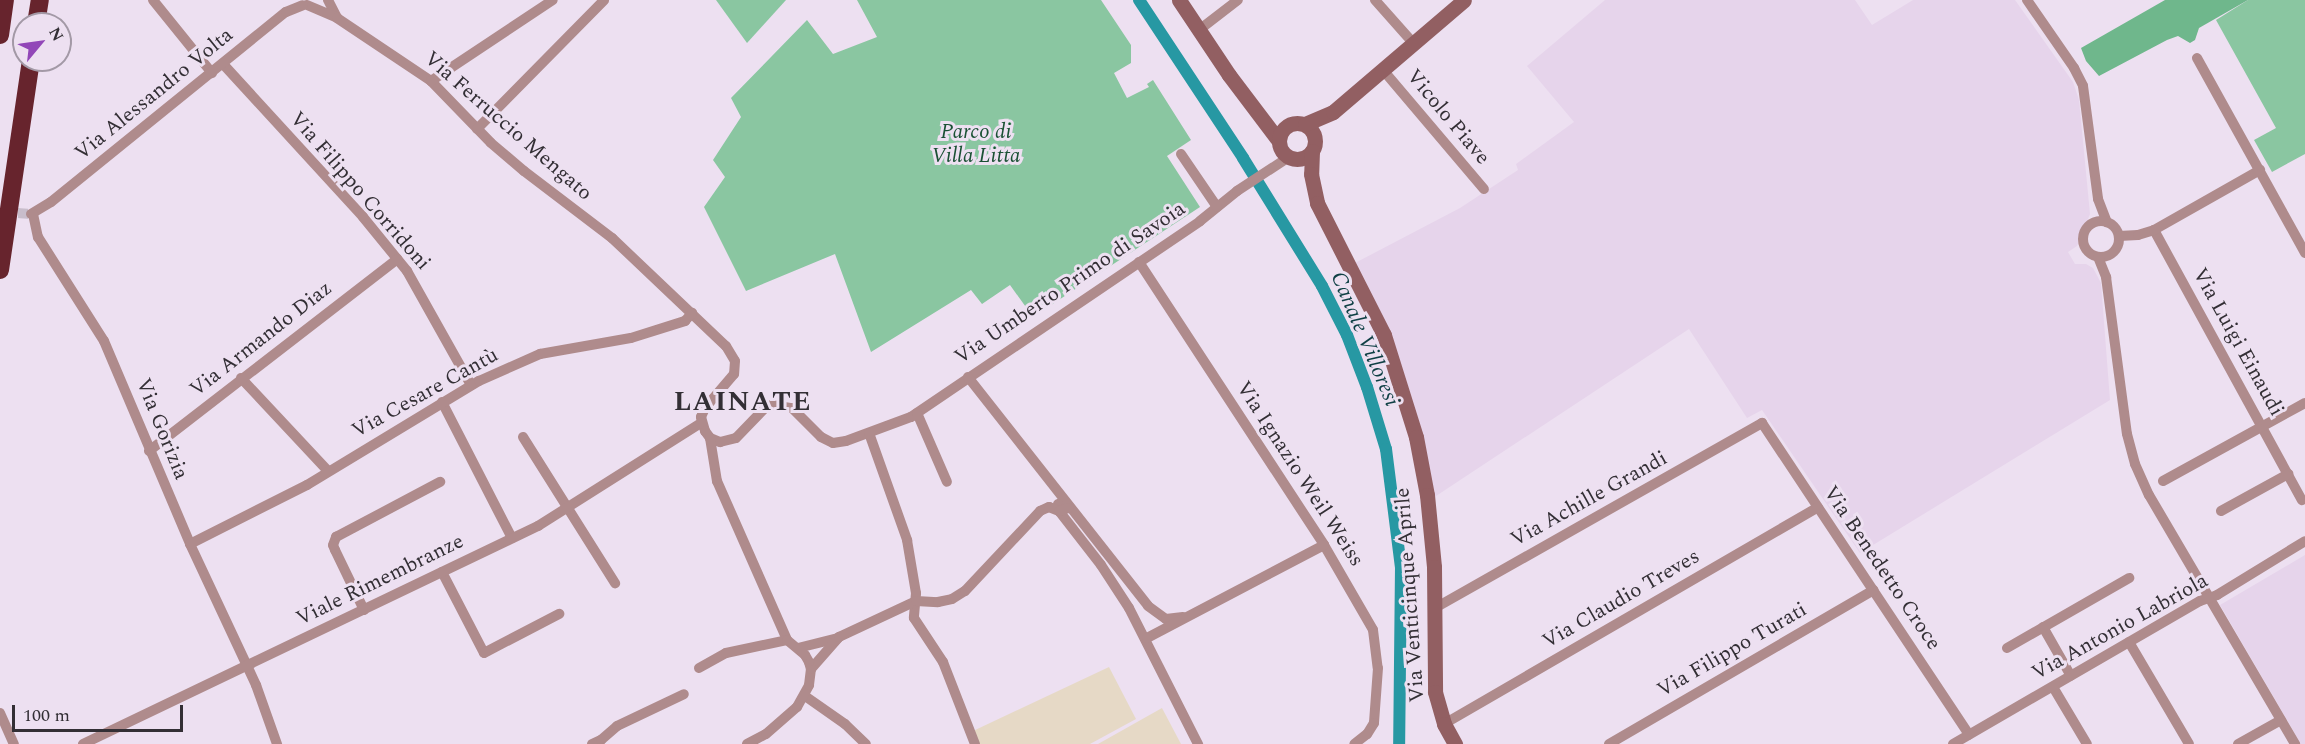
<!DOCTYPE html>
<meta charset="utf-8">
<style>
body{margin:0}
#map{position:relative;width:2305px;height:744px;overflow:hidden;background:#ede0f1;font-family:Spectral,serif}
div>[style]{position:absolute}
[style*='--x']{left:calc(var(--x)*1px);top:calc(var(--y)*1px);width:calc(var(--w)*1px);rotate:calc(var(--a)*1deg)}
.built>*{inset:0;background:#e6d4eb}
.education>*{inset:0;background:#e6d9c6}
.green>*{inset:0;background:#8ac6a1}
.forest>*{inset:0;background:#6fb78c}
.canal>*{height:12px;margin:-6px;padding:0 6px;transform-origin:6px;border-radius:6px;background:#2798a3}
.street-tunnel>*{height:10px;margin-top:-5px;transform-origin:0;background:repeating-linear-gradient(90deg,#c8bdcb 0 10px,transparent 0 15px)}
.street>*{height:10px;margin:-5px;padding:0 5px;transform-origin:5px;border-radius:5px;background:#af8b8c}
.street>.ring{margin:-5px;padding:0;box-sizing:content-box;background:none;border:10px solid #af8b8c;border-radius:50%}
.secondary>*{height:15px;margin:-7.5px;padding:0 7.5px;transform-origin:7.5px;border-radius:7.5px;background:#925f62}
.secondary>.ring{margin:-7.5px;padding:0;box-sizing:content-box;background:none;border:15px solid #925f62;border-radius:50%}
.highway>*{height:18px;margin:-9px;padding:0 9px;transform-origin:9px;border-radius:9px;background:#67242d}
span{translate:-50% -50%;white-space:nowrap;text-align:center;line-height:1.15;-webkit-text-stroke:6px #ede0f1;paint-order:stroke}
.street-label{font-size:21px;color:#332f35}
.park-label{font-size:21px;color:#1a5134;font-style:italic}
.water-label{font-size:22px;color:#0e3f44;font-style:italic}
.district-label{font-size:27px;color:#332f35;font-weight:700;letter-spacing:1.5px}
.north{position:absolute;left:12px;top:12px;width:60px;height:60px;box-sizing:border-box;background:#ede0f1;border:2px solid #a399a6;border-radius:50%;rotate:61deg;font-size:16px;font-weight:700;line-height:24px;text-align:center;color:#332f35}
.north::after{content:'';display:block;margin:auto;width:21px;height:27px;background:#9247b8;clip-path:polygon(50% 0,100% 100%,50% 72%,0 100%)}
.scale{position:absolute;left:12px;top:705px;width:171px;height:27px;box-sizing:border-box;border:3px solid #332f35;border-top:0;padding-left:8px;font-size:18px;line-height:21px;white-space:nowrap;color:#332f35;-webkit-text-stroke:4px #ede0f1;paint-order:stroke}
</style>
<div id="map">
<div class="built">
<div style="clip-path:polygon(1605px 0,1855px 0,1872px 25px,1913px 0,2015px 0,2073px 82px,2079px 100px,2090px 214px,2077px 246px,2068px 252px,2075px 264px,2086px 264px,2093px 268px,2101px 283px,2110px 400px,1860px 553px,1762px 410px,1747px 418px,1689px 329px,1433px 498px,1419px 421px,1402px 367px,1365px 280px,1355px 263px,1460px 208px,1518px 170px,1516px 164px,1574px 122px,1527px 66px)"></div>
<div style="clip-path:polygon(2305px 555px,2305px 744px,2301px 744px,2220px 605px)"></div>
</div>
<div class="education">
<div style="clip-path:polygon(1109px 667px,1136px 719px,1090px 744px,978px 744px,973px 731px)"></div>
<div style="clip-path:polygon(1162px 708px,1181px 744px,1098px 744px)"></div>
</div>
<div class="green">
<div style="clip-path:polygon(716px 0,786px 0,747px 43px)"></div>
<div style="clip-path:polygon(857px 0,1101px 0,1131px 45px,1131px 63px,1114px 73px,1127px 98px,1149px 87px,1147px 84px,1153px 80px,1191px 140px,1167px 156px,1200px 207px,1033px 317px,1010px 285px,982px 304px,971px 290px,871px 352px,835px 254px,746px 291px,704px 207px,725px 177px,713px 160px,741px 117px,731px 98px,807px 20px,833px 54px,877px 37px)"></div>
<div style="clip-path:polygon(2248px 0,2305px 0,2305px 154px,2272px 172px,2254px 140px,2276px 128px,2216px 20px)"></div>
</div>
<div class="forest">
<div style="clip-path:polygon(2165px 0,2248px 0,2199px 28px,2195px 40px,2190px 43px,2178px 36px,2167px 40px,2099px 76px,2086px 61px,2081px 48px)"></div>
</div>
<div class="canal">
<div style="--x:1139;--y:0;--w:189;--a:56.6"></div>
<div style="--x:1243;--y:158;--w:150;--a:58.3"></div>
<div style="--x:1322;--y:286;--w:55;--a:63"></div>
<div style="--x:1347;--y:335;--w:56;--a:69"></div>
<div style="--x:1367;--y:387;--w:65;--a:73"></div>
<div style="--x:1386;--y:449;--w:119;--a:82.8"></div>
<div style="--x:1401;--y:567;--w:177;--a:90.6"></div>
</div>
<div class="street-tunnel">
<div style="--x:3;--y:212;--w:28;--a:4"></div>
</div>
<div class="street">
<div style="--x:153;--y:0;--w:94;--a:51.1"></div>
<div style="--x:328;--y:0;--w:20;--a:63"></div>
<div style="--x:1375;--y:0;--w:59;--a:48.4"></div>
<div style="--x:2027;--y:0;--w:83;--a:55.3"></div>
<div style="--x:2074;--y:68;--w:20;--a:63"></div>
<div style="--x:2083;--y:86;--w:114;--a:82.4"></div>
<div style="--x:2098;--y:199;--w:25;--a:69"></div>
<div style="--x:307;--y:5;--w:33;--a:23"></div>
<div style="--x:337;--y:18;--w:113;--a:33.8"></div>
<div style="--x:431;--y:81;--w:86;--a:45.9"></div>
<div style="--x:491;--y:143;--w:43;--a:40.3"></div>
<div style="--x:524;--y:171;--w:111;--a:37.3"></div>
<div style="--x:612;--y:238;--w:157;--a:43.5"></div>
<div style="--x:726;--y:346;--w:17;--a:59"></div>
<div style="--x:735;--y:361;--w:13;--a:94"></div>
<div style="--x:734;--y:374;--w:45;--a:130.5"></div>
<div style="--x:705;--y:408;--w:10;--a:114"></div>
<div style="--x:701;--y:417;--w:15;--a:74"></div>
<div style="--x:705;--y:431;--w:9;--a:54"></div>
<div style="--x:710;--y:438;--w:11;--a:22"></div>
<div style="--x:720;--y:442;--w:16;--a:-14"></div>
<div style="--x:736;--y:438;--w:42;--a:-46"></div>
<div style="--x:765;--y:408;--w:8;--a:-23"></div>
<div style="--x:772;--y:405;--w:20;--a:9"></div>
<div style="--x:792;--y:408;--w:41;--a:45"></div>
<div style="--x:821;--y:437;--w:13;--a:27"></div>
<div style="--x:833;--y:443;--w:13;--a:-9"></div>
<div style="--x:846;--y:441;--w:69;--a:-20.3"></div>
<div style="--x:911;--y:417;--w:349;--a:-34.1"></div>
<div style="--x:1200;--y:221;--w:48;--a:-39"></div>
<div style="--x:1237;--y:191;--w:62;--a:-33.2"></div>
<div style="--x:1199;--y:30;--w:49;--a:-37.6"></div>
<div style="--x:2197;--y:58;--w:223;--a:61"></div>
<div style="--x:223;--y:64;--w:207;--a:47.5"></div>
<div style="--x:363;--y:217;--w:70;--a:50.8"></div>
<div style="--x:407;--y:271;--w:131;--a:60.7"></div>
<div style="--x:1383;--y:70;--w:156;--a:49.7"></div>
<div style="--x:431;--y:81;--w:146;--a:-33.6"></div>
<div style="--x:477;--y:129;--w:181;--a:-45.4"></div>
<div style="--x:1181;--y:154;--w:64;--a:55.8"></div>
<div style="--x:31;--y:214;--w:23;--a:-31"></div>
<div style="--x:51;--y:202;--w:302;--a:-39"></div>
<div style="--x:286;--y:12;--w:18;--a:-22"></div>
<div style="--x:33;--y:214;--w:24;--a:78"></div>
<div style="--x:38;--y:237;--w:123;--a:57.6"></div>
<div style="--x:104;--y:341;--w:220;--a:67"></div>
<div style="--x:190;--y:544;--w:156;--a:64.9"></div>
<div style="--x:256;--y:685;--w:63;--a:70.4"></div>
<div class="ring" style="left:2083px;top:221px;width:26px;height:26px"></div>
<div style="--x:2154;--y:230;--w:308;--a:61.3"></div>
<div style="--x:2119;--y:236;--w:19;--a:-3"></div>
<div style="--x:2138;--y:235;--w:17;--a:-17"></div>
<div style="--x:2154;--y:230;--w:122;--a:-29.5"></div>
<div style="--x:2098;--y:257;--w:22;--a:68"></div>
<div style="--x:2106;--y:277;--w:158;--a:82.4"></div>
<div style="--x:2127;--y:434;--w:31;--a:75"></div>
<div style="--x:2135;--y:464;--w:34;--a:66"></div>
<div style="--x:2149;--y:495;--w:289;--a:59.6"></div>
<div style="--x:1139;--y:262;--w:338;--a:56.8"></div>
<div style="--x:1324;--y:545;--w:98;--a:60"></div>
<div style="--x:1373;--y:630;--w:38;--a:83"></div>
<div style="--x:1378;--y:668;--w:55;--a:94.2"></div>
<div style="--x:1374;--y:723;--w:13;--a:122"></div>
<div style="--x:1367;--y:734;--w:16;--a:142"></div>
<div style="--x:968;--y:377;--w:291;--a:51.8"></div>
<div style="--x:1148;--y:606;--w:22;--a:36"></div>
<div style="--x:1166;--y:619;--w:17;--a:-7"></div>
<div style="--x:241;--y:378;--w:127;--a:46.9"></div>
<div style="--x:442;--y:402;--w:153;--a:62.8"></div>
<div style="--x:917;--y:413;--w:75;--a:66.5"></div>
<div style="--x:869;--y:433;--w:114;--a:70.4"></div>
<div style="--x:907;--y:540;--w:54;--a:80.4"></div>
<div style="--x:916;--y:593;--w:25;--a:95"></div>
<div style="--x:914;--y:618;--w:53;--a:56.6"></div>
<div style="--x:943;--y:662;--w:88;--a:68.7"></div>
<div style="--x:523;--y:437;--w:173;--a:57.8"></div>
<div style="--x:710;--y:438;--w:44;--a:80.8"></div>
<div style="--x:717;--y:481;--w:174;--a:66.2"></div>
<div style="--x:149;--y:451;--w:314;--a:-37.7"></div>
<div style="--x:2163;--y:481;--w:162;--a:-28.8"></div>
<div style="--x:1058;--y:504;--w:7;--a:82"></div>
<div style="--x:1059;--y:511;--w:68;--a:52.1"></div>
<div style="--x:1101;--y:565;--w:51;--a:56.9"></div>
<div style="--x:1129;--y:608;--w:153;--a:63.1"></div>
<div style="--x:2221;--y:511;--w:77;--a:-28.9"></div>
<div style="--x:190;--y:544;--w:131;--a:-26.8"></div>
<div style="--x:307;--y:485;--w:201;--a:-31.2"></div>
<div style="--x:479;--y:381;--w:67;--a:-23.9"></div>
<div style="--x:540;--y:354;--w:92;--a:-10"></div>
<div style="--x:631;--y:338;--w:57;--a:-17.5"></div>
<div style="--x:685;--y:321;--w:11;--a:-49"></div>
<div style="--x:442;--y:572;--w:91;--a:62.6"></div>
<div style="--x:484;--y:653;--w:85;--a:-27.5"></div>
<div style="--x:1435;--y:608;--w:376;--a:-29.5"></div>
<div style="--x:1762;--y:423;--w:374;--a:56.4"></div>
<div style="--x:364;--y:610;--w:67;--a:-115.8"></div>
<div style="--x:335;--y:550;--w:5;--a:-112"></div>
<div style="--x:333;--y:545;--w:9;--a:-69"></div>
<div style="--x:336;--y:537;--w:118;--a:-27.9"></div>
<div style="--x:2043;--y:627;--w:56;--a:60.3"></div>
<div style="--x:1147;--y:638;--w:200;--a:-27.7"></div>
<div style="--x:2129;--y:642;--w:118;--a:59.5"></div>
<div style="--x:798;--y:648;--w:41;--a:-14"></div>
<div style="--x:2007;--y:648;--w:141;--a:-29.8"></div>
<div style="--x:699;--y:668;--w:31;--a:-29"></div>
<div style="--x:726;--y:653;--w:62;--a:-12"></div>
<div style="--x:811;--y:669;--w:43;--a:-48.8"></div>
<div style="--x:839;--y:637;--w:85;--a:-25.1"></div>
<div style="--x:916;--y:601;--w:22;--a:3"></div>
<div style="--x:938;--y:602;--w:14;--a:-12"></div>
<div style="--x:952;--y:599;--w:15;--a:-32"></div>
<div style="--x:965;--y:591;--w:110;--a:-46.8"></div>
<div style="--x:1040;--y:511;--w:10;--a:-24"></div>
<div style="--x:1049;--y:507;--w:11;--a:22"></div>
<div style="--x:1059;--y:511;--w:10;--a:-17"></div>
<div style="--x:2053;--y:687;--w:66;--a:59.2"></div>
<div style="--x:805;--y:696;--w:49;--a:35"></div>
<div style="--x:845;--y:724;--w:29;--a:44"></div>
<div style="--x:0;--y:713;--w:34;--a:66"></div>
<div style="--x:1444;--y:724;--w:432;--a:-30.1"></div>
<div style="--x:83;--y:744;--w:505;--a:-25.6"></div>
<div style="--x:538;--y:526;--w:193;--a:-32.3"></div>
<div style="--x:592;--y:744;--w:10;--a:-24"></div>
<div style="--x:601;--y:740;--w:21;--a:-41"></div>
<div style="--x:617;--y:726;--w:74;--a:-25.5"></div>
<div style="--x:747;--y:744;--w:21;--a:-28"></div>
<div style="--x:766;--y:734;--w:41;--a:-41.1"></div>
<div style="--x:797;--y:707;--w:25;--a:-61"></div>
<div style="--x:809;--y:685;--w:16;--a:-83"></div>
<div style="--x:811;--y:669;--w:7;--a:-106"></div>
<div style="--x:809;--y:662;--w:8;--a:-120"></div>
<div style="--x:805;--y:655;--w:23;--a:-140"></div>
<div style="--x:1609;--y:744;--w:306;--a:-30.2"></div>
<div style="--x:1953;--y:744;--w:285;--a:-30.1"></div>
<div style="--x:2200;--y:601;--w:18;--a:-19"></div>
<div style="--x:2217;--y:595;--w:103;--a:-31.5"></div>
<div style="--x:2238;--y:744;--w:49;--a:-29.2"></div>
</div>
<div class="secondary">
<div style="--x:1179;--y:0;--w:90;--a:56.3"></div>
<div style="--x:1229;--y:75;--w:83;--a:52.9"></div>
<div class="ring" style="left:1279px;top:123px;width:21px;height:21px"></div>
<div style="--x:1305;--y:124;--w:30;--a:-23"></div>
<div style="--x:1333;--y:112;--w:172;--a:-40.5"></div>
<div style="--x:1312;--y:151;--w:23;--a:92"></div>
<div style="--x:1311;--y:174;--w:30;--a:78"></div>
<div style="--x:1317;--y:203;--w:148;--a:63.1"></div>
<div style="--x:1384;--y:335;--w:107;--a:72.6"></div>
<div style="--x:1416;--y:437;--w:59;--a:79.3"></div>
<div style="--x:1427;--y:495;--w:72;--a:84.4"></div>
<div style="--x:1434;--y:567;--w:125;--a:89.5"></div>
<div style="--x:1435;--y:692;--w:33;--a:74"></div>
<div style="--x:1444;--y:724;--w:23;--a:61"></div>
</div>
<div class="highway">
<div style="--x:36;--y:24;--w:24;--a:-81"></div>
<div style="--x:0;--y:35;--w:35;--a:-82"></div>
<div style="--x:0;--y:270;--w:212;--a:-81.6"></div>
</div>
<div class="street-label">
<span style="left:154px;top:94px;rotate:-39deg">Via Alessandro Volta</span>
<span style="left:1448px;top:117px;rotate:50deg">Vicolo Piave</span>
<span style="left:508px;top:126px;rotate:41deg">Via Ferruccio Mengato</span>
<span style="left:360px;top:191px;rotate:49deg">Via Filippo Corridoni</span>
<span style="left:1070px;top:283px;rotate:-34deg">Via Umberto Primo di Savoia</span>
<span style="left:261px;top:339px;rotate:-38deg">Via Armando Diaz</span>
<span style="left:2238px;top:342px;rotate:61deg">Via Luigi Einaudi</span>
<span style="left:425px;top:393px;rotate:-29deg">Via Cesare Cantù</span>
<span style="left:162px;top:429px;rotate:68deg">Via Gorizia</span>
<span style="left:1300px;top:474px;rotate:57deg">Via Ignazio Weil Weiss</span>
<span style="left:1589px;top:499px;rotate:-29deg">Via Achille Grandi</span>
<span style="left:1882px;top:568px;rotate:56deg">Via Benedetto Croce</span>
<span style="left:380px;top:580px;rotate:-26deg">Viale Rimembranze</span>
<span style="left:1410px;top:595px;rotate:-94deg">Via Venticinque Aprile</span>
<span style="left:1621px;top:599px;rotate:-30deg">Via Claudio Treves</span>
<span style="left:2120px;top:627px;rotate:-29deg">Via Antonio Labriola</span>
<span style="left:1732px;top:650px;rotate:-30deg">Via Filippo Turati</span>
</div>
<div class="park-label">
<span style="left:976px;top:144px">Parco di<br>Villa Litta</span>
</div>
<div class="water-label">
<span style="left:1365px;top:339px;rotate:67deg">Canale Villoresi</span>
</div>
<div class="district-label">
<span style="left:743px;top:403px">LAINATE</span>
</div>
<div class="north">N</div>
<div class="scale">100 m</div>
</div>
